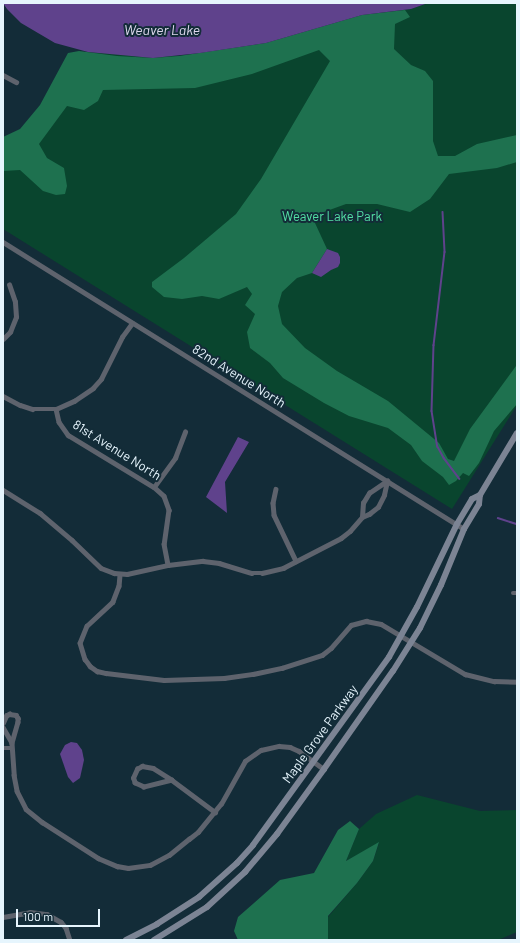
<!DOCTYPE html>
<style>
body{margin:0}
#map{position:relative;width:520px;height:943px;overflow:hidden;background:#132c38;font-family:Barlow,sans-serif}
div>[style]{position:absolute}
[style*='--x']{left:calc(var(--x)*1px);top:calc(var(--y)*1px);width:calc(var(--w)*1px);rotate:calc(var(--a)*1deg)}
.green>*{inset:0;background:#09452e}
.forest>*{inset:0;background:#1e714f}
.water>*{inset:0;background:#5f428c}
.stream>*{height:1.5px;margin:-0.75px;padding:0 0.75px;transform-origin:0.75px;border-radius:0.75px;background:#5f428c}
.minor>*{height:4.5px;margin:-2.25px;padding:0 2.25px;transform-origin:2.25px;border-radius:2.25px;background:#5e636d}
.secondary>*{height:6px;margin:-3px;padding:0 3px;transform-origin:3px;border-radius:3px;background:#7c8494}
span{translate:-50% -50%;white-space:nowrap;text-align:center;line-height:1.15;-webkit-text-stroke:4px #132c38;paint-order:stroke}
.park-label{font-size:13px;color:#53e0a5}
.street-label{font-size:13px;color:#e6f5fd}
.water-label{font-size:14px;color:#dfd9ee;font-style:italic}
.frame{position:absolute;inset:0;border:4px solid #e6f5fd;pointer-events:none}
.scale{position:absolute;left:16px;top:909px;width:84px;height:18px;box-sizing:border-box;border:2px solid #e6f5fd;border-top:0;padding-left:5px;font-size:12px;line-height:14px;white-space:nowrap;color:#e6f5fd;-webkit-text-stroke:3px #132c38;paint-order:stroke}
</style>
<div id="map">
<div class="green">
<div style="clip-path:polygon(428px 3px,517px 3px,517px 405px,452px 509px,3px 229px,3px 155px,88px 52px,179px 56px,235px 49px,266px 43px,362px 15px,411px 9px)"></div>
<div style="clip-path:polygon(417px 795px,480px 811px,517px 810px,517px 932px,498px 940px,328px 940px,328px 917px,357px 883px,373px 861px,379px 843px,346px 861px,359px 829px,376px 814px)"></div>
</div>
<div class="forest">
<div style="clip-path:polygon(405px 10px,410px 17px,395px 24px,394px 49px,411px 65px,425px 71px,433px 81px,433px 141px,438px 156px,455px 156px,477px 144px,517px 135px,517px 162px,497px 168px,449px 174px,430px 199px,410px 212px,377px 204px,346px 204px,324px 212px,315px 223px,327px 249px,312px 273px,297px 278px,282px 292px,278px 306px,282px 324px,305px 348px,337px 371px,388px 401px,439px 443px,448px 459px,454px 461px,470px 429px,516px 366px,517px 363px,517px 404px,494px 431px,479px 463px,469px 476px,463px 473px,456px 481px,449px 485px,443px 477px,422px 461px,411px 445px,388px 428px,349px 416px,324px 403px,283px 378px,270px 363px,250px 348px,247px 332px,255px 314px,245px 305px,252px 294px,247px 287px,219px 299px,202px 296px,182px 299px,164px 297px,152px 287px,152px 282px,184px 258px,236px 214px,261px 179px,330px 61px,319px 50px,252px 74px,195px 88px,103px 90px,98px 101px,84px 110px,67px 106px,39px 144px,47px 158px,64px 168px,67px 186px,65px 194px,56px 195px,43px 191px,20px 170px,3px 171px,3px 137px,20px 129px,40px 105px,68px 53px,79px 51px,117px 56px,153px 58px,179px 56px,266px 43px,362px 15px)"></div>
<div style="clip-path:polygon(350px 821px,359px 829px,346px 861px,379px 842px,373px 861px,357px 883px,328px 916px,328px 940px,238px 940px,234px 931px,238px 917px,280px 880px,314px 873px,338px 830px)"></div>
</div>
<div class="water">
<div style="clip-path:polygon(3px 3px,428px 3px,411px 9px,362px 15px,266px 43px,200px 53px,153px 58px,88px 52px,55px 43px,21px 23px,7px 9px)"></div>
<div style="clip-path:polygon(327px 249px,338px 253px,340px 257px,340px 263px,338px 267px,331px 270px,321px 277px,312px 273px)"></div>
<div style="clip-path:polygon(238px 437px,249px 442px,225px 482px,227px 513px,206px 497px)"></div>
<div style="clip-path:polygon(71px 742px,77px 743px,82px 750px,84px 760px,80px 778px,73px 783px,68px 777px,60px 754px,65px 745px)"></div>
</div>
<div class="stream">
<div style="--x:443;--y:212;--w:40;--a:87.1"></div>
<div style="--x:445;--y:252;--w:94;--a:96.7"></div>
<div style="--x:434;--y:345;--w:66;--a:91.7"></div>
<div style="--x:432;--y:411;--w:36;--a:81"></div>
<div style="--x:438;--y:447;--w:13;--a:61"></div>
<div style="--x:444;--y:458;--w:26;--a:53"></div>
<div style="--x:498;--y:518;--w:20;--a:18"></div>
</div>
<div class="minor">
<div style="--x:3;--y:75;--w:15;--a:28"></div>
<div style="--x:3;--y:242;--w:543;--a:31.9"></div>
<div style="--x:3;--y:339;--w:10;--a:-45"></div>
<div style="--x:10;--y:332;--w:16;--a:-68"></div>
<div style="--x:16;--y:317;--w:15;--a:-94"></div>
<div style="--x:15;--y:302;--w:18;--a:-109"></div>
<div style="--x:3;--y:396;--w:19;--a:28"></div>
<div style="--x:20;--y:405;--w:13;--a:18"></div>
<div style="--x:32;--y:409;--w:24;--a:0"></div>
<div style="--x:56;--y:409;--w:20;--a:-24"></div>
<div style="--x:74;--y:401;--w:23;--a:-34"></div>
<div style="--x:93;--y:388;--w:12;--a:-48"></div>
<div style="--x:101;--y:379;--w:47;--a:-63.4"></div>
<div style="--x:122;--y:337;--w:17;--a:-54"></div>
<div style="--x:56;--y:409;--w:13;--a:77"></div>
<div style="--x:59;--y:422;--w:16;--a:55"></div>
<div style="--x:68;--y:435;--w:100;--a:31.2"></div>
<div style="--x:154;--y:487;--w:13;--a:42"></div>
<div style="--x:164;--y:496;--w:15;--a:70"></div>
<div style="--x:169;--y:510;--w:34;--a:98"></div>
<div style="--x:164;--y:544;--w:21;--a:79"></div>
<div style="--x:154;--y:487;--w:36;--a:-54"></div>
<div style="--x:175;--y:458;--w:28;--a:-69"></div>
<div style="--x:276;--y:489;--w:14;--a:102"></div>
<div style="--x:273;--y:503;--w:12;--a:85"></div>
<div style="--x:274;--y:515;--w:51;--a:64.4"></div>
<div style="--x:3;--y:490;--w:44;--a:31.9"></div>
<div style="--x:40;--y:513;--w:42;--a:40.2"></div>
<div style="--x:72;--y:540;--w:40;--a:44"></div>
<div style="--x:101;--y:568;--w:14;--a:21"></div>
<div style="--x:114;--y:573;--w:13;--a:4"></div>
<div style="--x:127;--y:574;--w:42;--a:-12.4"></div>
<div style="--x:168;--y:565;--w:35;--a:-7"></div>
<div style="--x:203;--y:561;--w:16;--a:7"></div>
<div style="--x:219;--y:563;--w:34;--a:17"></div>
<div style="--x:251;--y:573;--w:11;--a:0"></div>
<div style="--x:262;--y:573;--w:22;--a:-13"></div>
<div style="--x:283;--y:568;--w:65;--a:-27.3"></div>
<div style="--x:341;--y:538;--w:11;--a:-38"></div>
<div style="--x:350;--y:531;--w:18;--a:-49"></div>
<div style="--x:362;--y:517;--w:8;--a:-23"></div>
<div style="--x:369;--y:514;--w:11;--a:-38"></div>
<div style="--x:378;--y:507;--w:13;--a:-63"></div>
<div style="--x:384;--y:495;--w:14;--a:-78"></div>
<div style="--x:362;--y:517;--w:14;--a:-86"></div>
<div style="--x:363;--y:503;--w:12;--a:-59"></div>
<div style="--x:369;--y:493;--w:22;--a:-34"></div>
<div style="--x:120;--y:575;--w:11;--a:95"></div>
<div style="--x:119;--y:586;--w:17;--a:111"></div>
<div style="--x:113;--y:602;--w:35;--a:137"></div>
<div style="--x:87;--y:626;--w:18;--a:112"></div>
<div style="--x:80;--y:643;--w:17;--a:73"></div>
<div style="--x:85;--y:659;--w:9;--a:54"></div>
<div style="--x:90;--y:666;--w:9;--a:36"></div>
<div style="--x:97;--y:671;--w:9;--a:13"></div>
<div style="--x:106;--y:673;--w:58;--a:6.9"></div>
<div style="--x:164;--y:680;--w:60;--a:-1.9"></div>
<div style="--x:224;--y:678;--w:29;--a:-8"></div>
<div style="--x:253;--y:674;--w:30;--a:-12"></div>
<div style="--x:282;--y:668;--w:42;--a:-18"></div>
<div style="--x:322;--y:655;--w:11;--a:-38"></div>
<div style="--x:331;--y:648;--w:30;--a:-49"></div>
<div style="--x:351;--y:625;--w:16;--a:-15"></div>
<div style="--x:366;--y:621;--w:15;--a:11"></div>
<div style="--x:381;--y:624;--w:98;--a:30.8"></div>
<div style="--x:465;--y:674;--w:30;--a:14"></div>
<div style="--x:494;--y:681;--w:23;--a:2"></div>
<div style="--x:513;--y:593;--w:4;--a:0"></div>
<div style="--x:3;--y:723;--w:8;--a:-67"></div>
<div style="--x:6;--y:716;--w:4;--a:-34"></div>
<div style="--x:9;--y:714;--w:7;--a:8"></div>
<div style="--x:16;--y:715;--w:4;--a:56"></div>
<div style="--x:18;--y:718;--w:4;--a:90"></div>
<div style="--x:18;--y:722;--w:22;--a:106"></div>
<div style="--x:12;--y:743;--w:32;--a:86"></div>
<div style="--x:14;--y:775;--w:16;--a:79"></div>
<div style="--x:17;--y:791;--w:20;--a:63"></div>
<div style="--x:26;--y:809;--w:21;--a:39"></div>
<div style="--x:42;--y:822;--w:67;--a:32.7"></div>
<div style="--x:98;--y:858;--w:21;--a:23"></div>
<div style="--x:117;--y:866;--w:11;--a:10"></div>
<div style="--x:128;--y:868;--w:22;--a:-8"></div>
<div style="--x:150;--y:865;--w:21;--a:-28"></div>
<div style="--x:169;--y:855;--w:26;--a:-39"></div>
<div style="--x:189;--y:839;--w:11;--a:-38"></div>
<div style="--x:198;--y:832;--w:36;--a:-51"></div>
<div style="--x:221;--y:804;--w:49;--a:-60.8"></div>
<div style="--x:245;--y:761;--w:19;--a:-35"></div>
<div style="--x:261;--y:750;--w:18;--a:-13"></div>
<div style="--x:279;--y:746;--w:11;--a:5"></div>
<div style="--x:290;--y:747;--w:10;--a:24"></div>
<div style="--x:299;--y:751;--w:31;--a:36"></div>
<div style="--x:3;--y:727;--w:16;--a:60"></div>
<div style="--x:3;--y:748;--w:9;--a:0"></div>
<div style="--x:172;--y:780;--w:29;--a:166"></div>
<div style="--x:144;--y:787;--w:10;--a:-156"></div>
<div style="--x:135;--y:783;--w:5;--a:-112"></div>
<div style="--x:133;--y:778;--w:10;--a:-66"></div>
<div style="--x:137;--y:769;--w:6;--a:-31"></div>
<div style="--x:142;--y:766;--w:11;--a:10"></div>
<div style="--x:153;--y:768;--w:22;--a:32"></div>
<div style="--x:172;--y:780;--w:54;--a:36.7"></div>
<div style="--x:3;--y:917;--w:27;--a:-10"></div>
<div style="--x:30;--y:912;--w:17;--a:7"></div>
<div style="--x:47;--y:914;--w:16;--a:30"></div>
<div style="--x:61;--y:922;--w:8;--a:50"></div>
<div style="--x:66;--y:928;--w:13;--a:72"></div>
</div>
<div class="secondary">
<div style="--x:126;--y:940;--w:35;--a:-27"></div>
<div style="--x:157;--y:924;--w:50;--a:-32.7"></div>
<div style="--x:199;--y:897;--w:51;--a:-41.8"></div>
<div style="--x:237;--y:863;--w:24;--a:-48"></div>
<div style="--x:253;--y:845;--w:232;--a:-54.1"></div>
<div style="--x:389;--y:657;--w:57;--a:-60.8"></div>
<div style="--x:417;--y:607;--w:92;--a:-64.3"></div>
<div style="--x:457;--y:524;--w:29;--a:-59"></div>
<div style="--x:472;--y:499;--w:9;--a:-27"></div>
<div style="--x:154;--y:940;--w:62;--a:-31.9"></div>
<div style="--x:207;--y:907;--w:52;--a:-42.6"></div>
<div style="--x:245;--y:872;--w:50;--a:-49.9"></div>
<div style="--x:277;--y:834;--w:80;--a:-54.1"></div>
<div style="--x:324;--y:769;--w:120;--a:-54.9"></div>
<div style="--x:393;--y:671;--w:51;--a:-57.9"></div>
<div style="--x:420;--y:628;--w:48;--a:-64"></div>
<div style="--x:441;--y:585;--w:61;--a:-67.7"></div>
<div style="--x:464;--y:529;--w:29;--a:-59"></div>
<div style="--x:479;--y:504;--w:9;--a:-84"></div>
<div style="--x:480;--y:495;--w:72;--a:-59.2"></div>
</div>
<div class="park-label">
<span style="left:332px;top:216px">Weaver Lake Park</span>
</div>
<div class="street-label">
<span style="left:239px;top:376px;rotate:32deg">82nd Avenue North</span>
<span style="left:117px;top:450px;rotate:32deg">81st Avenue North</span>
<span style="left:320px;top:734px;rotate:-54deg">Maple Grove Parkway</span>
</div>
<div class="water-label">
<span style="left:162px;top:30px">Weaver Lake</span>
</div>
<div class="frame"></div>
<div class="scale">100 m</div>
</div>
